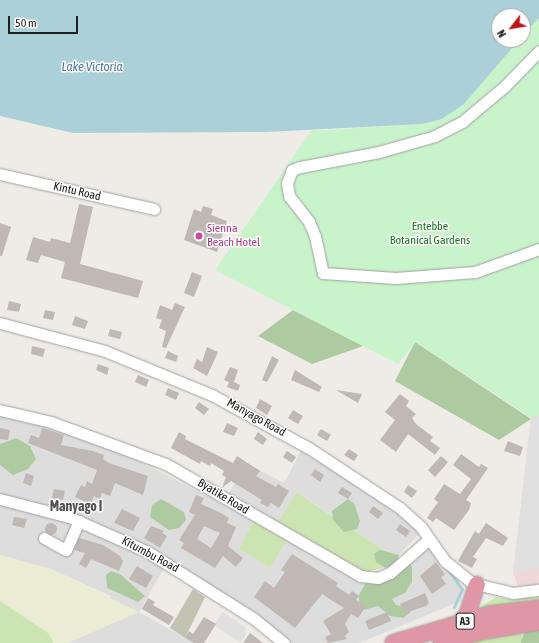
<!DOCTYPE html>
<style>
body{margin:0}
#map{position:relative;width:539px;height:643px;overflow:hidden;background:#efece7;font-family:"Asap Condensed",sans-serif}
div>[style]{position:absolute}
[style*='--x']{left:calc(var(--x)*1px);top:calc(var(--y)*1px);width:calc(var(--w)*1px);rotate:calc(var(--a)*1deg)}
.residential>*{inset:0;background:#dedddd}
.commercial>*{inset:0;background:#eed8d8}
.construction>*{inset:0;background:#c3c3b3}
.farmland>*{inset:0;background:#ebecd4}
.grass>*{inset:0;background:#cce4b2}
.forest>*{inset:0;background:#aecaa0}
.park>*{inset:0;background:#c9f4cb}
.parking>*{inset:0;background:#e0e0e0}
.water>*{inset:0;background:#acd0d8}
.stream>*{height:3px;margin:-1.5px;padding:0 1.5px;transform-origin:1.5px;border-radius:1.5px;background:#acd0d8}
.building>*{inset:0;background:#bfb8b4}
.round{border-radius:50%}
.roads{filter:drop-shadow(0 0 1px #a1a1a1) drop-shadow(0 0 1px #a1a1a1)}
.minor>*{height:11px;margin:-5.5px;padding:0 5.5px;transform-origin:5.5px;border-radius:5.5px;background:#fff}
.highway>*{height:16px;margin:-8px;padding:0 8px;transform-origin:8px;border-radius:8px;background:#df97a6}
.dots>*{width:11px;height:11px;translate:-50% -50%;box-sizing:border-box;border:2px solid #fff;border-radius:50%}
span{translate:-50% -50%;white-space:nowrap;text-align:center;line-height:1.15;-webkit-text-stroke:3px #fff;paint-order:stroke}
.shield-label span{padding:1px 3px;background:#fff;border:1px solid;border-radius:3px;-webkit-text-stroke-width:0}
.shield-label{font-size:11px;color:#202020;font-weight:700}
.street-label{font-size:12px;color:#202020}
.park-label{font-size:12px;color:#17741c}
.hotel-label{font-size:12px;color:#b23c85}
.left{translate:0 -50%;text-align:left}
.water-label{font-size:13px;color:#527a9f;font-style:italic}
.quarter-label{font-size:14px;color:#535353;font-weight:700}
.north{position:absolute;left:491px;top:8px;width:40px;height:40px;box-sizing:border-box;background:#fff;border:1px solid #a6a6a6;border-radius:50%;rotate:239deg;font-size:11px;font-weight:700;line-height:16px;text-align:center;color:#202020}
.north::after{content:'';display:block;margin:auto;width:14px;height:18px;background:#bb1419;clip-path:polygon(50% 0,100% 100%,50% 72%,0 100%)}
.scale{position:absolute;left:8px;top:16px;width:70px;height:18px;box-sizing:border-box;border:2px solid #202020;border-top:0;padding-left:5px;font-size:12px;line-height:14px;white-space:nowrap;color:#202020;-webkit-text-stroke:3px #fff;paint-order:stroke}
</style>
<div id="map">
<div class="residential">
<div style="clip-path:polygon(0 415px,24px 419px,119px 451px,254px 520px,239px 549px,270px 568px,288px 539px,363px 581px,405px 563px,429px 544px,463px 588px,461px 601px,359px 643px,289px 643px,135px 541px,67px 511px,0 494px)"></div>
<div style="clip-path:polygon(301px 451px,388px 504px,409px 521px,419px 534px,396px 558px,297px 492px,276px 525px,228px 495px,246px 463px,284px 483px)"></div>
<div style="clip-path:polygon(0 502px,77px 524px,164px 568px,139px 612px,194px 643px,68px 643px,111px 596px,51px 569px,0 555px)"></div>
</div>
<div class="commercial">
<div style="clip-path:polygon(539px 415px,539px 584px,518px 586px,513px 573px,531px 418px)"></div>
</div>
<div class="construction">
<div style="clip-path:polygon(193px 589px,205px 597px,185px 638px,170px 628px)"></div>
</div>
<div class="farmland">
<div style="clip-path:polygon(0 555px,51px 569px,139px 612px,68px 643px,54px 643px,48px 633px,0 601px)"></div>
</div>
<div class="grass">
<div style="clip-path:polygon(297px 492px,317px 506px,396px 558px,385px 567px,363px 573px,276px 525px)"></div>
<div style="clip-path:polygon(254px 520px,288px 539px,270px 568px,239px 549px)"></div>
<div style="clip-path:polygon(539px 595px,539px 602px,476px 609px,497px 597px,508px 599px)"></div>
<div style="clip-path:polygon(0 601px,48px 633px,54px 643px,0 643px)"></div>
<div style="clip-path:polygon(521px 626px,523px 643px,470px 643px)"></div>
</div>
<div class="forest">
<div style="clip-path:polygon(293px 310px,363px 346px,312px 364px,258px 336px)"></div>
<div style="clip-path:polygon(415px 342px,531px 419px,499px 440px,395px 381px)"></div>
<div style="clip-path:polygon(16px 438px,30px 446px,36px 459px,28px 469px,13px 475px,0 465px,0 444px)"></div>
<div style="clip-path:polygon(161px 499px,184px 512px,186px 520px,179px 528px,169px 530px,150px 517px,152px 505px)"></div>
<div style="clip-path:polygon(348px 499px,354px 503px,360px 521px,357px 529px,344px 532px,333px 520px,332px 511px)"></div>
<div style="clip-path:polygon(380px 550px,399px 555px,397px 562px,386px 568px,376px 562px,374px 554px)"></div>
<div style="clip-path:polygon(407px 562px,412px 567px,412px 582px,405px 593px,392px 599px,396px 605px,409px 608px,411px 612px,403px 618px,390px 616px,378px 606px,360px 611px,359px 595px,365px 584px)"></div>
<div style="clip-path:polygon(111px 571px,120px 574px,145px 596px,138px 602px,107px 588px,106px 575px)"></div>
<div style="clip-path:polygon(539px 627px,539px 643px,521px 643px,525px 629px)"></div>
</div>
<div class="park">
<div style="clip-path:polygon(539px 18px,539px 415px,531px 418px,416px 342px,398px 364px,215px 270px,311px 131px,423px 124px,442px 119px,464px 104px,519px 40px,523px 40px,523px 35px)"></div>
</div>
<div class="parking">
<div style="clip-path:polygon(539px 416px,539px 568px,514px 573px,531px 419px)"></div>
<div style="clip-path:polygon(223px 612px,245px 627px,246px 634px,241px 643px,214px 625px)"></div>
</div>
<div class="water">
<div style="clip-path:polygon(0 0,539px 0,539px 18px,523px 35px,523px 16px,499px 16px,499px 40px,519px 40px,464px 104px,442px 119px,423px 124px,266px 132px,73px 133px,0 116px)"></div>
</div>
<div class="stream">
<div style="--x:448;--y:570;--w:24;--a:54"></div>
<div style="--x:462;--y:589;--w:20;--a:114"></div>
</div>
<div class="building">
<div style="clip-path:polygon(79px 204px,93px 207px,80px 264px,143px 281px,138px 298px,61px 278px,65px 262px,41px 255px,38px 263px,26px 260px,33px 237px,50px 242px,51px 238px,70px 243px)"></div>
<div style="clip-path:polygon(203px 206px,213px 209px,211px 215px,227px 221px,217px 252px,184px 240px,194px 209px,201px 212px)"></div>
<div style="clip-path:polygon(0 223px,11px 227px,2px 256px,0 256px)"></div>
<div style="clip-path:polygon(192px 272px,202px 276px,194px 297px,184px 293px)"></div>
<div style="clip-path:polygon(9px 301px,21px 304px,19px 312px,7px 310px)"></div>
<div style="clip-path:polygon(175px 303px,185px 307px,166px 348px,162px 347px,166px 331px,159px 328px,162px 320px,156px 318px,160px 305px,172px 310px)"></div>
<div style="clip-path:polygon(45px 310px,55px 312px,53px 320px,43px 318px)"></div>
<div style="clip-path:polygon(75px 316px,88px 321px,85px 329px,72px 325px)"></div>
<div style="clip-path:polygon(110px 329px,122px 332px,120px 339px,108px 336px)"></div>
<div style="clip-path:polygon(32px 346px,45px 349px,43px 357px,31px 354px)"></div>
<div style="clip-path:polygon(207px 347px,218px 352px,207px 376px,193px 368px,197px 359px,202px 362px)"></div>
<div style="clip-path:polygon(168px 351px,178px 356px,176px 362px,165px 358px)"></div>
<div style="clip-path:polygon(272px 356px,279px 360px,267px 382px,262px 380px)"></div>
<div style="clip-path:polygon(98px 364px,109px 368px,107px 375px,96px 370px)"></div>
<div style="clip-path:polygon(230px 367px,238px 370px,234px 382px,240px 385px,238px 391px,227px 387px,229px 382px,224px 380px)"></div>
<div style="clip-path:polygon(295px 370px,322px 387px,319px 392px,291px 380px)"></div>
<div style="clip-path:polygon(138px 375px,149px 380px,146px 387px,135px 382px)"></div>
<div style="clip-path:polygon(168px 388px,179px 393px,176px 400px,165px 395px)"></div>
<div style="clip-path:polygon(336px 390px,362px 394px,358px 403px)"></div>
<div style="clip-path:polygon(400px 394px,409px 401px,406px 406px,416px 414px,412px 418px,416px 424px,433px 437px,430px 441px,440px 448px,435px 455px,408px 434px,396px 452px,380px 440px,395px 420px,385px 412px)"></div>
<div style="clip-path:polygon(260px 399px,272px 406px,267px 415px,256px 408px)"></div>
<div style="clip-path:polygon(199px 402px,209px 409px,204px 415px,195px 408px)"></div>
<div style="clip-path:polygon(293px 410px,303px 416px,298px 424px,288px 418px)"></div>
<div style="clip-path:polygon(227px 423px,238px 428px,234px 436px,223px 432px)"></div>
<div style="clip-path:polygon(0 428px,10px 430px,8px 440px,0 439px)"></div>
<div style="clip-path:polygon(42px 428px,64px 435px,61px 445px,93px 451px,104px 455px,103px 459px,109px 463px,148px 476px,143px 495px,115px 483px,110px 496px,102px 493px,100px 499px,94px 496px,91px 504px,75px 497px,81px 485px,85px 487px,87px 481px,92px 484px,97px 470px,28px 443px,31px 435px,39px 438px)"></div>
<div style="clip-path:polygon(321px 429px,331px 435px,327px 441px,317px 435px)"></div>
<div style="clip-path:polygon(179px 432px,186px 436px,185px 439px,233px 463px,237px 456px,260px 471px,256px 476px,276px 487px,278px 484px,289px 491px,279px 508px,271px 503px,268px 507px,260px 503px,262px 500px,231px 481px,222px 488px,226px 477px,222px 475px,224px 471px,211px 463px,210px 466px,201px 461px,200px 464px,171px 448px)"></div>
<div style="clip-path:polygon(258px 432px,267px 439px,263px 445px,254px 439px)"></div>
<div style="clip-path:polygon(508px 441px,523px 447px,520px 456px,504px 451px)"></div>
<div style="clip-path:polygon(349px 449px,358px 455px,354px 461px,344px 455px)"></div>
<div style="clip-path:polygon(287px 451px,296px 457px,292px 463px,283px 457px)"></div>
<div style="clip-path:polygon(461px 454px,479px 467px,481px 464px,488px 468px,466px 500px,471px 503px,469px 510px,454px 530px,436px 518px,433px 522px,427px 518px,438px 502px,434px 499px,444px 484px,460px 494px,471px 479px,453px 465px)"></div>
<div style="clip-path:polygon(441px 456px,448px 462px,435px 477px,428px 470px)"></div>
<div style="clip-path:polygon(315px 469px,324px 475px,320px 482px,311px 475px)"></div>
<div style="clip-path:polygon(26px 473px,34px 476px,31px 486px,23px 483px)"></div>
<div style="clip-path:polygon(408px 485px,417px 491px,412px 498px,404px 492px)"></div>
<div style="clip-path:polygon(342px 487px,352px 493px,348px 499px,338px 493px)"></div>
<div style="clip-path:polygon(54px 489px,65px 491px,63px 500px,52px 498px)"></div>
<div style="clip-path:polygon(evenodd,196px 495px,204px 498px,201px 504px,221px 513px,229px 518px,227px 523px,236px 527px,228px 546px,243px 558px,236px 567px,223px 556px,215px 568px,181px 548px,184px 543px,179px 540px,195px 515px,189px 512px,196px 495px,204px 526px,220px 533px,211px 548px,197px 539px,204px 526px)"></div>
<div style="clip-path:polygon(373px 506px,383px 513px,378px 519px,369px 512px)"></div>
<div style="clip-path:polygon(122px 509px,140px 518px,133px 531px,114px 523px)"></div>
<div style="clip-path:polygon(14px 517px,27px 519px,24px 528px,12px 525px)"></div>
<div style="clip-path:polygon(486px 523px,508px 538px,503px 546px,486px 538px,473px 557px,477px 559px,472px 568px,458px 561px,475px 531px,479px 534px)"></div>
<div class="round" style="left:45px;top:523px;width:12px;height:12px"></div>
<div style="clip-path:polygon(400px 524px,410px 531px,406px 537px,396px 530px)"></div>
<div style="clip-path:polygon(151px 526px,164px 531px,162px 533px,167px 536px,160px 548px,144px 538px)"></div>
<div style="clip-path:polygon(79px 538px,103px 545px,120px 556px,123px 561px,119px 571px,91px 559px,86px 568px,79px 564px,85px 553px,74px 550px)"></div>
<div style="clip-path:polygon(292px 554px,338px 583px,336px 586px,349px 595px,352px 591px,359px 596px,356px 600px,366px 606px,358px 618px,351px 614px,345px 624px,349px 632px,345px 636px,347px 639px,328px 643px,325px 637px,331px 634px,323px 621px,344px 608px,322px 594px,295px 628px,254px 597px,265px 581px,274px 588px,285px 572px,281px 570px)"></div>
<div style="clip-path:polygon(436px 562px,445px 575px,441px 577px,446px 584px,432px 594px,420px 576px)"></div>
<div style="clip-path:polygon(137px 566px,153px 576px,146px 588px,129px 579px)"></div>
<div style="clip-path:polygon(425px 593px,429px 603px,426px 606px,404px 613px,400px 604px)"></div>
<div style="clip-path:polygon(148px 598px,155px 602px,153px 605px,174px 617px,169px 625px,142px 609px)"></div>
<div style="clip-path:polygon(387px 612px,391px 621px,369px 630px,365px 621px)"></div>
<div style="clip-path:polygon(204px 617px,216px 624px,204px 643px,194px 643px,185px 638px,189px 631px,193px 634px)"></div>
<div style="clip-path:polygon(250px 633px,263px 643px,243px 643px)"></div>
</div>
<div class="roads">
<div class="minor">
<div style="--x:539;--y:51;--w:49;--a:134.2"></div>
<div style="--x:505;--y:86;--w:56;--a:140.1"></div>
<div style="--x:462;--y:122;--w:30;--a:153"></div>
<div style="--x:435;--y:136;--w:58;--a:164.1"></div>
<div style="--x:379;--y:152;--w:80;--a:169.2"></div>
<div style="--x:300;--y:167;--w:9;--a:159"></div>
<div style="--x:292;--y:170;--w:14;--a:111"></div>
<div style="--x:287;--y:183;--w:13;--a:81"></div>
<div style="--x:289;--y:196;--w:33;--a:52"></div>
<div style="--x:309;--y:222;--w:15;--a:67"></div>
<div style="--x:315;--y:236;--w:38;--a:78"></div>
<div style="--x:323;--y:273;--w:73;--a:3.9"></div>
<div style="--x:396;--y:278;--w:79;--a:-4.3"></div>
<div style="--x:475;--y:272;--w:68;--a:-19.8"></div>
<div style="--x:0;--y:174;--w:158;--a:12.8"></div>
<div style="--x:0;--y:323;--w:109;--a:14.9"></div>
<div style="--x:105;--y:351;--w:116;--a:22.4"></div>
<div style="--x:212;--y:395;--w:111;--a:28.7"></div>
<div style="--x:309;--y:448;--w:109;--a:33.4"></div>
<div style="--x:400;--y:508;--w:28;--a:42"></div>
<div style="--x:421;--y:527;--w:42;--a:54.8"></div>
<div style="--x:445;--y:561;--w:35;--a:39"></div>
<div style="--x:472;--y:583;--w:42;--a:13.7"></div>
<div style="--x:513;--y:593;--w:26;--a:-7"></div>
<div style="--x:0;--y:410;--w:52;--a:13.2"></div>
<div style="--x:51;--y:422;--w:122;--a:20.1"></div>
<div style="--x:166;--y:464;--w:225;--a:29.9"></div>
<div style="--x:361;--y:576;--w:17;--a:7"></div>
<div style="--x:378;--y:578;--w:13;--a:-23"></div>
<div style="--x:390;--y:573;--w:52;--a:-41.1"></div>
<div style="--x:0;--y:499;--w:71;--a:14.6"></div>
<div style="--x:69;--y:517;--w:86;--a:23.9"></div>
<div style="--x:148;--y:552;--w:124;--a:32.2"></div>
<div style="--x:253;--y:618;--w:40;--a:39"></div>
<div style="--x:44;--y:538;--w:25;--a:29"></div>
<div style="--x:66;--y:550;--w:32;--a:-66"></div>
</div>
<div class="highway">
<div style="--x:459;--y:623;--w:11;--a:-45"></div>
<div style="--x:467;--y:615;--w:32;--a:-72"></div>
<div style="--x:393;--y:643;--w:102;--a:-16.5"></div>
<div style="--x:491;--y:614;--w:48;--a:-7.1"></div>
<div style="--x:441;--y:643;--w:45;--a:-15.6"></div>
<div style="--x:484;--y:631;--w:56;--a:-9.3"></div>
</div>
</div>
<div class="dots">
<div style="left:199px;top:236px;background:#d1479c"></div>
</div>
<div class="shield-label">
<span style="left:465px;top:621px">A3</span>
</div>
<div class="street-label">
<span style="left:77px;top:192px;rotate:13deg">Kintu Road</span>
<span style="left:256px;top:418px;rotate:29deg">Manyago Road</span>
<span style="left:223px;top:497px;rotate:31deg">Byatike Road</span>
<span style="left:150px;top:555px;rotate:28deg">Kitumbu Road</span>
</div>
<div class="park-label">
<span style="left:430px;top:234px">Entebbe<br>Botanical Gardens</span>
</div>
<div class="hotel-label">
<span class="left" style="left:207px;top:236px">Sienna<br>Beach Hotel</span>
</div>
<div class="water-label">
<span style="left:92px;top:67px">Lake Victoria</span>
</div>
<div class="quarter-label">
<span style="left:76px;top:506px">Manyago I</span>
</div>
<div class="north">N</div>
<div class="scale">50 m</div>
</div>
